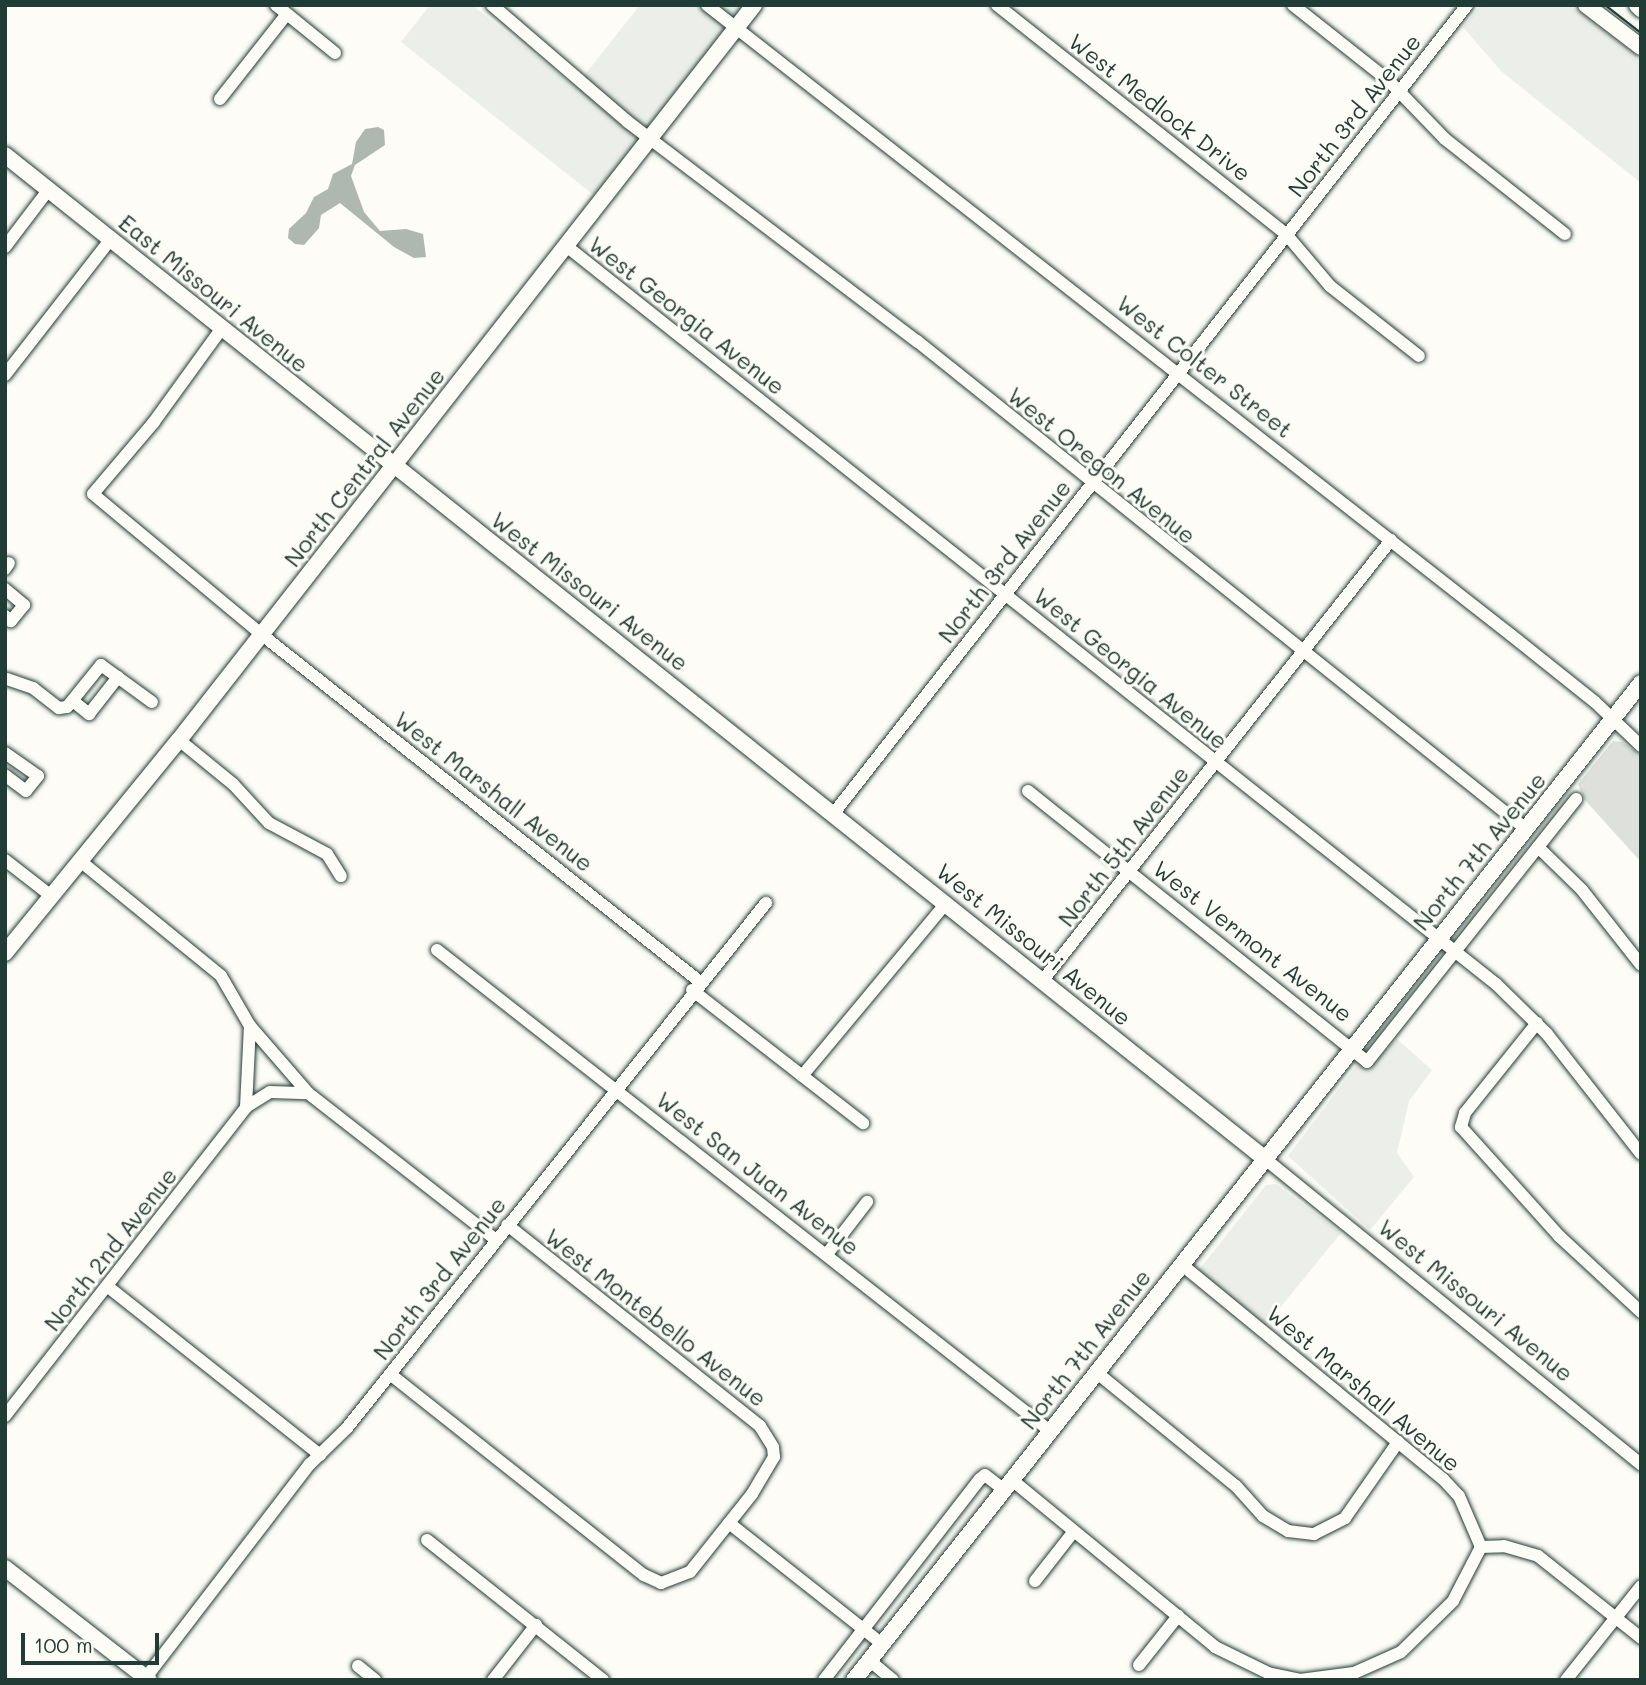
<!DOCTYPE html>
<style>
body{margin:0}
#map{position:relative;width:1646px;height:1685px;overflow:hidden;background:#fdfcf7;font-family:Mali,sans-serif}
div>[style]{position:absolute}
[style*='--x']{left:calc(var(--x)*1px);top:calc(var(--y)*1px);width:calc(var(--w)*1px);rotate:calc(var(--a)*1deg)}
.built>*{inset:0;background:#eceee9}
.green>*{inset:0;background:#dde0db}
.water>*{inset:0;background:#aeb8b1}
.roads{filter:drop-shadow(0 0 2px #1f3d34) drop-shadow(0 0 2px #1f3d34)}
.minor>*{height:12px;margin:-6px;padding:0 6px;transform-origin:6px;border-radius:6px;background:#fdfcf7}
.major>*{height:16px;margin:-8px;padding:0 8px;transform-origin:8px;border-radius:8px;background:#fdfcf7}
.tram>*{height:2px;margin:-1px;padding:0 1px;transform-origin:1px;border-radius:1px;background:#1f3d34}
span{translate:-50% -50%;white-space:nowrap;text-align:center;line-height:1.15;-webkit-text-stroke:6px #fdfcf7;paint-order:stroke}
.street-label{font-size:23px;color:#1f3d34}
.frame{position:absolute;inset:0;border:7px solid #1f3d34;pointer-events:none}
.scale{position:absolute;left:21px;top:1633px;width:138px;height:32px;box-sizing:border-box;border:4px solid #1f3d34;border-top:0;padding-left:9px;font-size:21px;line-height:24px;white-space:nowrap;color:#1f3d34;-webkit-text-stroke:5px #fdfcf7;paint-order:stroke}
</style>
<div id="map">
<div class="built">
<div style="clip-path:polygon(430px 5px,472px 5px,575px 87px,640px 5px,754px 5px,600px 200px,401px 42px)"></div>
<div style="clip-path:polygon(1481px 5px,1570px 5px,1641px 59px,1641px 183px,1501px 71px,1463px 27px)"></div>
<div style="clip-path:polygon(1397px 1039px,1432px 1070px,1409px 1101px,1397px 1153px,1414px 1177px,1370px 1230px,1288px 1156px,1356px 1066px,1370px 1066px)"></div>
<div style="clip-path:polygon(1276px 1184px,1341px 1233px,1265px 1326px,1198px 1271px,1266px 1185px)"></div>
</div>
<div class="green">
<div style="clip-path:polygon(1613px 741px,1623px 742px,1641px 756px,1641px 862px,1584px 799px,1578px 784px)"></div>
</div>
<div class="water">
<div style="clip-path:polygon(378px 127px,384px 130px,385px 145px,355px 165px,351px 176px,364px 212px,380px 231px,406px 229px,423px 234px,426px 257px,414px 258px,394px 247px,340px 203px,321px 215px,319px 228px,304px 245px,295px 244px,288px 238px,289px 229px,306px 213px,314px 197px,328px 189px,333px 174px,352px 164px,356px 142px,365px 129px)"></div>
</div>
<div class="roads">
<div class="minor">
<div style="--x:276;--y:5;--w:76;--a:39.1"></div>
<div style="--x:492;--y:5;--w:179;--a:40.7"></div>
<div style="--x:628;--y:122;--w:363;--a:37.2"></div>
<div style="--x:917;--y:341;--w:780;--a:38.71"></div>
<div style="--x:707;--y:5;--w:1021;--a:38.08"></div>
<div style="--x:1511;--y:635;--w:107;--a:38.6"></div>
<div style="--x:1595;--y:702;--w:64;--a:43.7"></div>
<div style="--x:997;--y:5;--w:369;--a:38.4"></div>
<div style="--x:1286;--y:234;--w:68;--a:49.8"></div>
<div style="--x:1330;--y:286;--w:113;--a:38.2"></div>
<div style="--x:1293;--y:5;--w:122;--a:38.4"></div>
<div style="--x:1389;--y:81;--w:81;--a:46"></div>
<div style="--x:1445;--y:139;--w:153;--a:38.4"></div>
<div style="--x:220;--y:99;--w:108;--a:-51.8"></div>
<div style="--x:565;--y:245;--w:1189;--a:38.44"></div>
<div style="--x:1496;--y:984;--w:71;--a:44.4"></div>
<div style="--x:1547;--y:1034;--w:152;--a:51.9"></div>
<div style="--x:5;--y:247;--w:73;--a:-52.8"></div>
<div style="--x:222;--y:328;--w:116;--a:125.9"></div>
<div style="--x:154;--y:422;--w:94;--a:130.3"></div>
<div style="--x:93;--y:494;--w:219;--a:39.8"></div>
<div style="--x:261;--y:634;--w:559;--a:38.39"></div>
<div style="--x:5;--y:375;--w:172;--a:-52.1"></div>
<div style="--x:5;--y:569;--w:7;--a:-56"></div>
<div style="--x:5;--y:589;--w:25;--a:40"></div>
<div style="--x:24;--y:605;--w:21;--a:129"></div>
<div style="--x:11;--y:621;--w:8;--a:-140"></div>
<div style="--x:7;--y:679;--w:28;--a:19"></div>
<div style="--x:33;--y:688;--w:33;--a:38"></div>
<div style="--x:59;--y:708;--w:8;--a:-7"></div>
<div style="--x:67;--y:707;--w:54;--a:-51"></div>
<div style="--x:101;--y:665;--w:63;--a:36"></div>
<div style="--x:73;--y:701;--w:21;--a:39"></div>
<div style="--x:89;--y:714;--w:47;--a:-51.9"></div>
<div style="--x:179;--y:740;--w:70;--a:39.2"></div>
<div style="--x:233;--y:784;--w:53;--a:47.3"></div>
<div style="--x:269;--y:823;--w:66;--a:28.1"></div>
<div style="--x:327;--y:854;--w:26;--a:58"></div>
<div style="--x:5;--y:753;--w:40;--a:34.9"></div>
<div style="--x:38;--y:776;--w:19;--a:129"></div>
<div style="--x:26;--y:791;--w:26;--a:-143"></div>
<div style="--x:1028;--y:791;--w:434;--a:38.6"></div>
<div style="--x:1367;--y:1062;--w:336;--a:-51.5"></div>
<div style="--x:834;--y:813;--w:1026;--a:-51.92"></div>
<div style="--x:1538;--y:847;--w:62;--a:44.3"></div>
<div style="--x:1582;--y:890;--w:95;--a:51.8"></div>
<div style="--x:5;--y:860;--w:57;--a:37.9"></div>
<div style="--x:79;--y:860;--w:183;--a:39.2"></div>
<div style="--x:221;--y:976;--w:58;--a:59.9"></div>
<div style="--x:250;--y:1026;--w:89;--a:49.1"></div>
<div style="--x:308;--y:1093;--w:239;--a:38"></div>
<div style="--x:437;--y:950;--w:779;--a:38.12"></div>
<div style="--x:1043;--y:980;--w:561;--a:-51.66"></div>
<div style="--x:692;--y:990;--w:217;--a:37.9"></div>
<div style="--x:1537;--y:1023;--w:115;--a:128.7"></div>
<div style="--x:1465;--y:1113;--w:15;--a:106"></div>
<div style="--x:1461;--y:1127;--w:147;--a:48"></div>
<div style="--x:1559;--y:1236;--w:112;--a:42.8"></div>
<div style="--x:802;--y:1076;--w:225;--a:-50.2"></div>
<div style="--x:246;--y:1107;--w:28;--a:-32"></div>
<div style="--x:270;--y:1092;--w:38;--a:2"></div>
<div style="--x:1264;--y:1158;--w:486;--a:39.1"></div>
<div style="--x:827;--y:1254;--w:66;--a:-52.4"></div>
<div style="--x:1181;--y:1264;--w:339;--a:39.4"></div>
<div style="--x:1443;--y:1479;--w:23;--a:47"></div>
<div style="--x:1459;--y:1496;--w:56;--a:66.7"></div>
<div style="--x:107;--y:1286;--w:272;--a:38.4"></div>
<div style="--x:1096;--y:1372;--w:181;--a:39.2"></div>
<div style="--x:1236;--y:1486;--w:40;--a:48"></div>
<div style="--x:1263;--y:1516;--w:29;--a:31"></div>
<div style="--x:1288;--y:1531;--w:26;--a:7"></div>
<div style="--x:1314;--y:1534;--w:35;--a:-27"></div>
<div style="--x:1345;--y:1518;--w:93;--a:-55.1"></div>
<div style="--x:390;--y:1374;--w:324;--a:38.4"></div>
<div style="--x:644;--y:1575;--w:19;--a:25"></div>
<div style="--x:661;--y:1583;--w:31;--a:-21"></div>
<div style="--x:690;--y:1572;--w:100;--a:-51.5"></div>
<div style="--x:752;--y:1494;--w:43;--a:-59.3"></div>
<div style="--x:774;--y:1457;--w:10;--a:-96"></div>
<div style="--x:773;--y:1447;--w:25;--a:-122"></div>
<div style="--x:760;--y:1426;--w:323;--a:-141.5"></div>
<div style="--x:5;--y:1416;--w:392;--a:-52"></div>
<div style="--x:246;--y:1107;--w:81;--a:-87.2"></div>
<div style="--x:1012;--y:1480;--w:263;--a:39.4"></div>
<div style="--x:1215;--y:1647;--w:59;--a:26.1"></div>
<div style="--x:1268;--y:1673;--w:34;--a:12"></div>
<div style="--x:729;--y:1523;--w:195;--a:38.3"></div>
<div style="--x:427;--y:1540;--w:225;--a:38.5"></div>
<div style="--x:1481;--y:1547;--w:23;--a:-2"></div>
<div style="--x:1504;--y:1546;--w:35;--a:16"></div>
<div style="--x:1538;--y:1556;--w:132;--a:38.5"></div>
<div style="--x:1035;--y:1581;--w:63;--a:-52"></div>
<div style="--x:869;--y:1660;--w:31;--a:40"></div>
<div style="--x:1139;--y:1665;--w:63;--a:-51.5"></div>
<div style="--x:358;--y:1666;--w:22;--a:39"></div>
<div style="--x:144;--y:1680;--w:272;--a:-52.5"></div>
<div style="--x:310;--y:1464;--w:52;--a:-44.2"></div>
<div style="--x:347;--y:1428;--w:672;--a:-51.41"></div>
<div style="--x:493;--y:1680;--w:70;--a:-52"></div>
<div style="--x:824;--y:1680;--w:254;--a:-52.2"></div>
<div style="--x:980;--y:1479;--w:6;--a:-39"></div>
<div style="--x:985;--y:1475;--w:24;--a:38"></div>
<div style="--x:1300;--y:1680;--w:54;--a:-7.4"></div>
<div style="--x:1354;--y:1673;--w:51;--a:-24.1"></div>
<div style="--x:1401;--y:1652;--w:73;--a:-44.4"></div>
<div style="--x:1453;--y:1601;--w:61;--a:-62.6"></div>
<div style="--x:1566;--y:1680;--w:120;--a:-51.4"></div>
</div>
<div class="major">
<div style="--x:1586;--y:5;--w:69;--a:37.4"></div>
<div style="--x:1637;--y:5;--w:6;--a:45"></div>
<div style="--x:5;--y:155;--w:1610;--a:38.54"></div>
<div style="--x:5;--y:953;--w:275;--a:-50.8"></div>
<div style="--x:179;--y:740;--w:933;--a:-51.96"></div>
<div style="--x:5;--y:1568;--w:182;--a:37.9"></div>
<div style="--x:854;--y:1680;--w:1270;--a:-51.71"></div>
</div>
</div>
<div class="tram">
<div style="--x:1605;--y:5;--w:46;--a:37.9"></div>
</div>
<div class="street-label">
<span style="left:1160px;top:107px;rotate:38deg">West Medlock Drive</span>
<span style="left:1354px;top:115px;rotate:-52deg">North 3rd Avenue</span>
<span style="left:214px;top:293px;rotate:39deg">East Missouri Avenue</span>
<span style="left:687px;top:315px;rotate:38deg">West Georgia Avenue</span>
<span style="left:1205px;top:366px;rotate:38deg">West Colter Street</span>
<span style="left:1102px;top:465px;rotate:39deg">West Oregon Avenue</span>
<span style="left:364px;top:467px;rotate:-52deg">North Central Avenue</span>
<span style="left:1004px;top:561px;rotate:-52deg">North 3rd Avenue</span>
<span style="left:590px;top:591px;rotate:38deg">West Missouri Avenue</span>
<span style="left:1131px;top:668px;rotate:39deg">West Georgia Avenue</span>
<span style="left:494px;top:791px;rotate:38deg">West Marshall Avenue</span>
<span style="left:1123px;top:846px;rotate:-52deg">North 5th Avenue</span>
<span style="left:1479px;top:851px;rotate:-51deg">North 7th Avenue</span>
<span style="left:1253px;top:941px;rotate:38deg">West Vermont Avenue</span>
<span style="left:1034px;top:944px;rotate:39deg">West Missouri Avenue</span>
<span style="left:758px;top:1173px;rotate:38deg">West San Juan Avenue</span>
<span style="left:110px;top:1249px;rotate:-52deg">North 2nd Avenue</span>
<span style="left:439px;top:1278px;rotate:-52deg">North 3rd Avenue</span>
<span style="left:1476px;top:1300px;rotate:39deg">West Missouri Avenue</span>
<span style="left:656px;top:1317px;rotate:38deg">West Montebello Avenue</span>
<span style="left:1085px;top:1349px;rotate:-52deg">North 7th Avenue</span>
<span style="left:1364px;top:1388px;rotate:40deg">West Marshall Avenue</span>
</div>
<div class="frame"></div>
<div class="scale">100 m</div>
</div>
